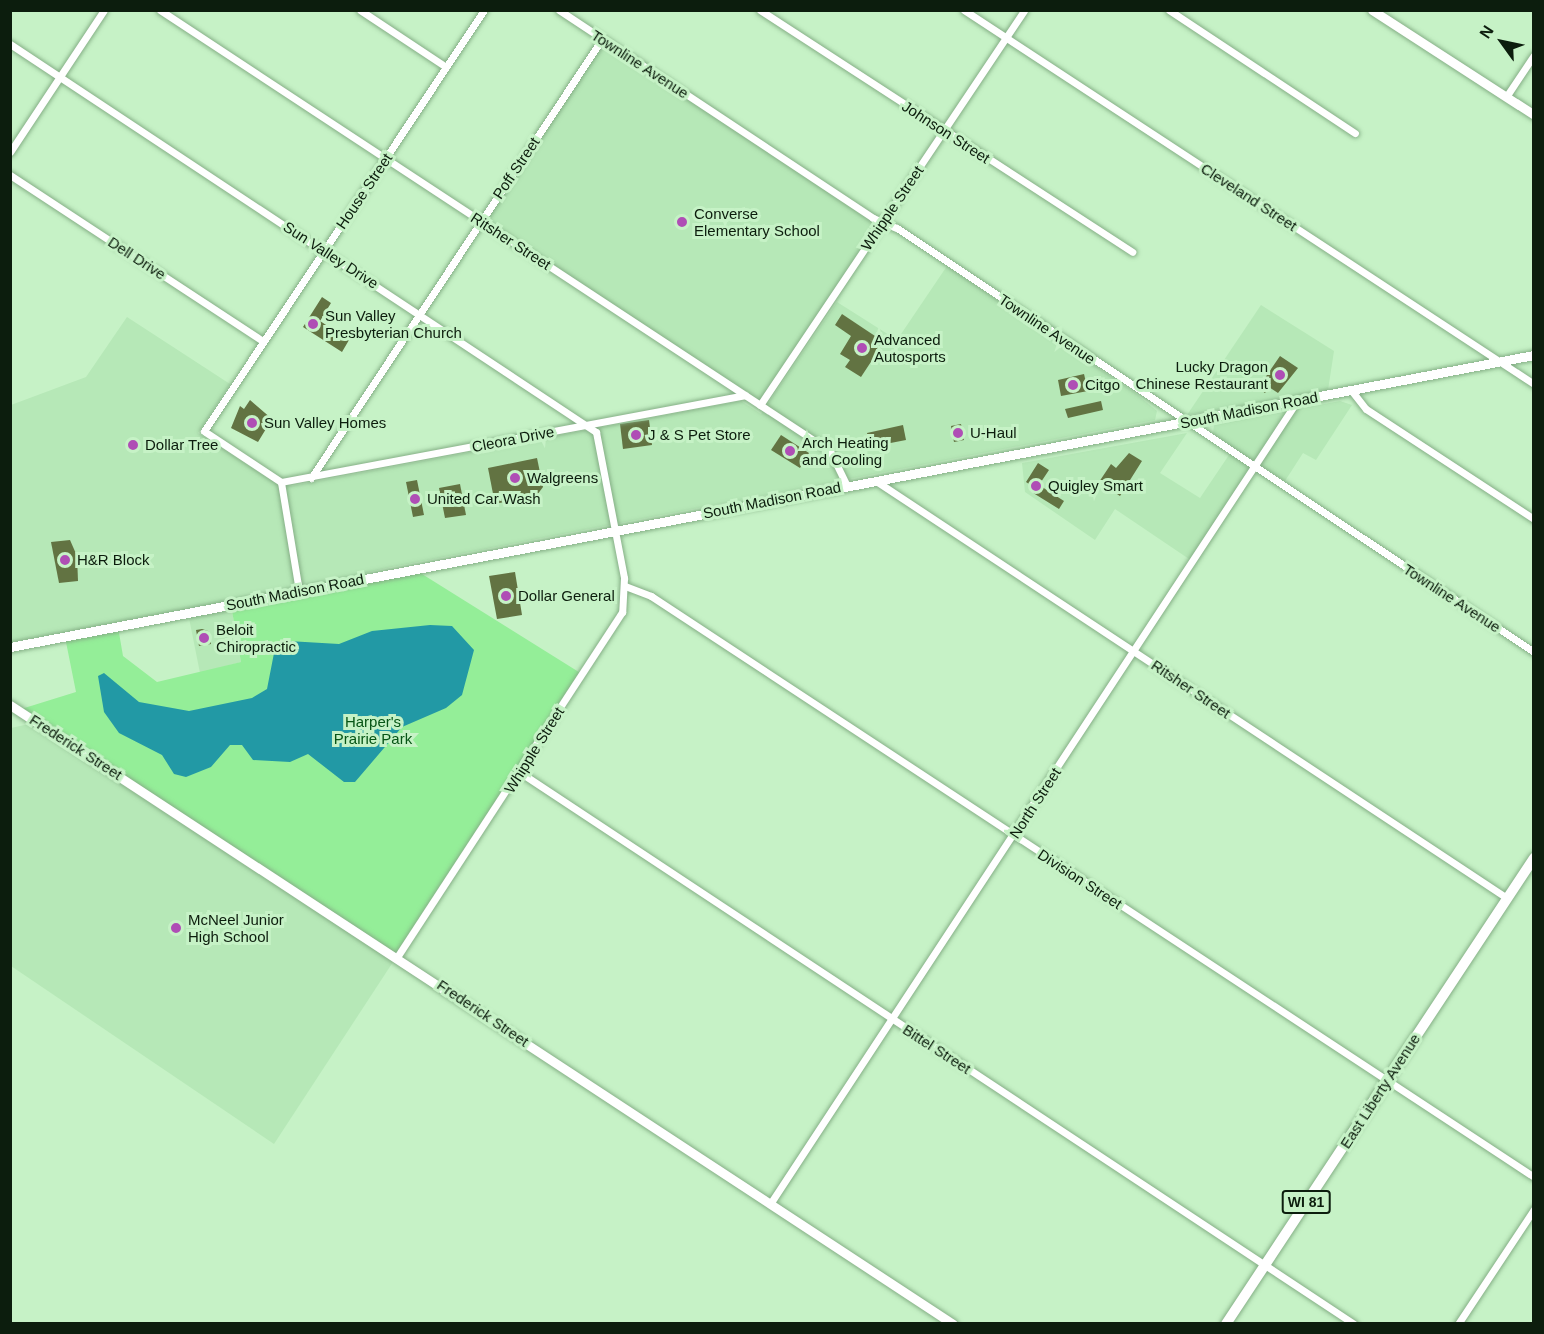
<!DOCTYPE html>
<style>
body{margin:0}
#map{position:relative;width:1544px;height:1334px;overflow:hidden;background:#c6f2c6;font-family:Helvetica,sans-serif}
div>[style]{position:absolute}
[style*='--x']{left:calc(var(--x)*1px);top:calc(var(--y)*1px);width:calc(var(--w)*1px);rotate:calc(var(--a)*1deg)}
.built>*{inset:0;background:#b6e8b7}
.green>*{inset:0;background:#94ee98}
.water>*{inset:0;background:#2299a5}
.building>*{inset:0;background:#627342}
.roads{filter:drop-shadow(0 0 2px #85af86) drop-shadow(0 0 2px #85af86)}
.street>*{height:7px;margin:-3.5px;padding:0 3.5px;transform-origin:3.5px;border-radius:3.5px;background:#fff}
.secondary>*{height:9px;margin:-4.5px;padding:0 4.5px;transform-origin:4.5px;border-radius:4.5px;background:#fff}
.primary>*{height:10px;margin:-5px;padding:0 5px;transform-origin:5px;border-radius:5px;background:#fff}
.dots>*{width:16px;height:16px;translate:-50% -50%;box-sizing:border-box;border:3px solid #c6f2c6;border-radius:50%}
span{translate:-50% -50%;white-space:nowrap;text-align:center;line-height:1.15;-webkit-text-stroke:6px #c6f2c6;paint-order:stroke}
.shield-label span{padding:2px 4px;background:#c6f2c6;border:2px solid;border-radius:4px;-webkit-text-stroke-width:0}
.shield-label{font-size:14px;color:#0c1d0d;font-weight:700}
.street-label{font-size:15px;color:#0c1d0d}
.poi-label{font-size:15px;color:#0c1d0d}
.left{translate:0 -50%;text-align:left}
.right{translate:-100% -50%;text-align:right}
.park-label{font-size:15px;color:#075516}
.frame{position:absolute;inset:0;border:12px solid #0c1d0d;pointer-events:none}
.north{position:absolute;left:1472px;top:12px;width:60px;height:60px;-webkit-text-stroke:4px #c6f2c6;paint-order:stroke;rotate:303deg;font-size:16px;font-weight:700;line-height:24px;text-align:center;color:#0c1d0d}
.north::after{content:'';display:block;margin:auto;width:21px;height:27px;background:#0c1d0d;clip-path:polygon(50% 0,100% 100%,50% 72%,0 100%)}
</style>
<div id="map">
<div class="built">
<div style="clip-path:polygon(602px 39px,883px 222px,760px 405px,480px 221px)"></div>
<div style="clip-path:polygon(947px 266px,1135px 393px,1157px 411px,1155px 420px,386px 568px,231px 605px,241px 662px,200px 673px,188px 613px,11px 642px,11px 405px,86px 377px,127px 317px,230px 384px,198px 433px,272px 481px,292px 486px,741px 401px,761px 414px,837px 302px,897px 340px)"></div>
<div style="clip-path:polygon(1261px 305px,1334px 351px,1328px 390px,1187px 415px)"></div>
<div style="clip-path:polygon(1340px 401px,1352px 405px,1316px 460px,1303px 453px,1285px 481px,1255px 462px,1192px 561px,1115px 509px,1095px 540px,1025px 492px,1022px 463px,1187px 433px,1160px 473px,1200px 498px,1233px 449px,1213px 435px,1214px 425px)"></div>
<div style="clip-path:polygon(29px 724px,393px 962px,274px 1144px,11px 966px,11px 728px)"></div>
</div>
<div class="green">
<div style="clip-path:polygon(414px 569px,582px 674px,398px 956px,18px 710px,76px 692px,65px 637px,118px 627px,123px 656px,157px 682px,241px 662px,231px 605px)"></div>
</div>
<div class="water">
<div style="clip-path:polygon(430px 625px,452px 626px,474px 650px,462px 695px,446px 708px,402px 727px,355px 782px,344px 782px,308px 754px,290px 762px,253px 760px,242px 745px,230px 745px,211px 767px,186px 777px,174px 774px,162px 755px,119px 733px,104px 712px,98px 676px,104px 673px,139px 702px,189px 711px,252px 698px,267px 689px,275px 648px,288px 641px,339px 644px,372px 631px)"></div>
</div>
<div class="building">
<div style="clip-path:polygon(322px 297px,331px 303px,320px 321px,349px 340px,342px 352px,303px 327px)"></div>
<div style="clip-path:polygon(842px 314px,884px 342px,861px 377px,845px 367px,850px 360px,840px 354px,851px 336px,835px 325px)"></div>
<div style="clip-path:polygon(1280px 356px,1298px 368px,1278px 393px,1269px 387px,1265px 393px,1258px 388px)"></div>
<div style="clip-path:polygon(1084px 374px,1088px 391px,1061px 396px,1058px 380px)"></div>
<div style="clip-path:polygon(250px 400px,272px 419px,258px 442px,231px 428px,240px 406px,244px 409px)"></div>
<div style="clip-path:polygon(1101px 401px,1103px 410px,1068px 418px,1065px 409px)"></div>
<div style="clip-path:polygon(649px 420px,652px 445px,623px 449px,620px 424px)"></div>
<div style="clip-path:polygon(961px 424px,964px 440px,954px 442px,951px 426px)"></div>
<div style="clip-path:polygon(903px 425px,906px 440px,870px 447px,867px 433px)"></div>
<div style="clip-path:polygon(781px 435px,809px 453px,800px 468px,771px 450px)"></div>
<div style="clip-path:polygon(1129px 453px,1142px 461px,1120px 496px,1099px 482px,1111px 464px,1116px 468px)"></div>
<div style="clip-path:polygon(537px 458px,543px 487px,537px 495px,495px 504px,488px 468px)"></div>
<div style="clip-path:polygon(1038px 463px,1049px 470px,1039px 485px,1064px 501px,1059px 509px,1030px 491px,1032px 486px,1026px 482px)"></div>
<div style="clip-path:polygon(417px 480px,424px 515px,413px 517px,406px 482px)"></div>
<div style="clip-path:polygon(460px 484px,466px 515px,445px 518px,439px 488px)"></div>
<div style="clip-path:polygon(70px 540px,77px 556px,78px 581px,59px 583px,51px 542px)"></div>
<div style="clip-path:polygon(515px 572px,522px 615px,497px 619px,489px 576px)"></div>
<div style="clip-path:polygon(202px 629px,208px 631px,211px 644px,199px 646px,196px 630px)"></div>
</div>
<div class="roads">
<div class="street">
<div style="--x:160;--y:10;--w:802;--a:33.35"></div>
<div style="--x:830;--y:451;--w:39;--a:64"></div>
<div style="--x:360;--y:10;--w:103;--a:33.5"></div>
<div style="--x:559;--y:10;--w:377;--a:33.5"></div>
<div style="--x:873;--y:218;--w:26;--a:23"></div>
<div style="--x:897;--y:228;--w:765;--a:33.65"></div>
<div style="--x:760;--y:10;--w:444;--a:33"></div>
<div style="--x:964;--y:10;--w:682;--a:33.27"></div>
<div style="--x:1169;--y:10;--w:223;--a:33.5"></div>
<div style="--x:10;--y:44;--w:703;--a:33.51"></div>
<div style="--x:596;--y:432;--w:149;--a:79.1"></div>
<div style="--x:624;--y:578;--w:34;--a:93"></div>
<div style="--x:622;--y:612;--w:411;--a:123.1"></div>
<div style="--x:1506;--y:97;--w:50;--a:-56.3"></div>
<div style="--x:10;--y:152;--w:170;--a:-56.5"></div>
<div style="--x:10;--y:175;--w:303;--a:33.3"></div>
<div style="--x:1351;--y:390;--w:24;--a:52"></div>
<div style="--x:1366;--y:409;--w:201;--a:33.2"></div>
<div style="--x:760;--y:405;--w:475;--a:-56.2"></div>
<div style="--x:311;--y:478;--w:527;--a:-56.46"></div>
<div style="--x:876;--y:481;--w:756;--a:33.46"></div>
<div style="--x:281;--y:482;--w:472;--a:-10.6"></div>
<div style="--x:625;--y:586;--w:28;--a:21"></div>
<div style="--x:651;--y:596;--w:1057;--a:33.34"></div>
<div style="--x:299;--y:591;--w:110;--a:-99.4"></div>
<div style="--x:281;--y:482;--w:92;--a:-146.5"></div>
<div style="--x:204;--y:431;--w:506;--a:-56.37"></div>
<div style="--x:521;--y:773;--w:999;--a:33.48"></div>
<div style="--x:770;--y:1204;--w:960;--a:-56.72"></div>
<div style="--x:1458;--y:1324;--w:138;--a:-56.5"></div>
</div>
<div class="secondary">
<div style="--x:1372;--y:10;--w:193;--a:32.9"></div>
<div style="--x:10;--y:647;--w:1552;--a:-10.85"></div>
<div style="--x:10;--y:705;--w:1128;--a:33.28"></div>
</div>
<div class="primary">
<div style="--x:1226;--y:1324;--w:559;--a:-56.54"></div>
</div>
</div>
<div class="dots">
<div style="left:682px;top:222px;background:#af4eb5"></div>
<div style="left:313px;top:324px;background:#af4eb5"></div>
<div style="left:862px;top:348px;background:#af4eb5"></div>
<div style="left:1280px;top:375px;background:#af4eb5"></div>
<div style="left:1073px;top:385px;background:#af4eb5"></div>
<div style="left:252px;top:423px;background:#af4eb5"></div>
<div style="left:958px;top:433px;background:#af4eb5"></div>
<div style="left:636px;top:435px;background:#af4eb5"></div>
<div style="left:133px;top:445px;background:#af4eb5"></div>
<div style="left:790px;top:451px;background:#af4eb5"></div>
<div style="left:515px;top:478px;background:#af4eb5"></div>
<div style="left:1036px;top:486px;background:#af4eb5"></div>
<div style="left:415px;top:499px;background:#af4eb5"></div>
<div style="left:65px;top:560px;background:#af4eb5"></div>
<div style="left:506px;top:596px;background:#af4eb5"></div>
<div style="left:204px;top:638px;background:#af4eb5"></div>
<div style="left:176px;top:928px;background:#af4eb5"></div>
</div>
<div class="shield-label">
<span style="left:1306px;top:1202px">WI 81</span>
</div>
<div class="street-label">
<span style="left:640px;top:64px;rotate:33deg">Townline Avenue</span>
<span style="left:946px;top:132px;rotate:33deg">Johnson Street</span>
<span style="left:516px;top:168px;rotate:-56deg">Poff Street</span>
<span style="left:364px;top:191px;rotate:-56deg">House Street</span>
<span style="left:1249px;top:197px;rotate:33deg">Cleveland Street</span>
<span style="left:892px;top:208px;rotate:-56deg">Whipple Street</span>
<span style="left:511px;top:241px;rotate:33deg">Ritsher Street</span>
<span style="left:331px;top:255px;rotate:33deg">Sun Valley Drive</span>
<span style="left:137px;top:258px;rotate:33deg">Dell Drive</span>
<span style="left:1047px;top:329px;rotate:34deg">Townline Avenue</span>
<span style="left:1249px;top:410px;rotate:-11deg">South Madison Road</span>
<span style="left:513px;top:439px;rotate:-11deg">Cleora Drive</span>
<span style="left:772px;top:500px;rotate:-11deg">South Madison Road</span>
<span style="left:295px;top:592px;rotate:-11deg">South Madison Road</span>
<span style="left:1452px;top:598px;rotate:33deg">Townline Avenue</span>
<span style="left:1191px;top:689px;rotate:34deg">Ritsher Street</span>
<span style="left:76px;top:747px;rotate:33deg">Frederick Street</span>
<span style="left:534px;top:750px;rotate:-58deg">Whipple Street</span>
<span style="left:1035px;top:803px;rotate:-57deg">North Street</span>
<span style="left:1080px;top:879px;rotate:33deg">Division Street</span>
<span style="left:483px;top:1013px;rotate:34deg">Frederick Street</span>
<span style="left:937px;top:1049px;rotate:33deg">Bittel Street</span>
<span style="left:1380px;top:1091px;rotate:-57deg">East Liberty Avenue</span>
</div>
<div class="poi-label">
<span class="left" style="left:694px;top:222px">Converse<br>Elementary School</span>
<span class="left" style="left:325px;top:324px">Sun Valley<br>Presbyterian Church</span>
<span class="left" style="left:874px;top:348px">Advanced<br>Autosports</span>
<span class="right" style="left:1268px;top:375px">Lucky Dragon<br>Chinese Restaurant</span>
<span class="left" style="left:1085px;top:385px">Citgo</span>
<span class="left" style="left:264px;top:423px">Sun Valley Homes</span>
<span class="left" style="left:970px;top:433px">U-Haul</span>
<span class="left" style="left:648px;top:435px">J &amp; S Pet Store</span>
<span class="left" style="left:802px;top:451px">Arch Heating<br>and Cooling</span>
<span class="left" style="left:145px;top:445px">Dollar Tree</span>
<span class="left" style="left:527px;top:478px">Walgreens</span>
<span class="left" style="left:1048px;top:486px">Quigley Smart</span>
<span class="left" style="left:427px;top:499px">United Car Wash</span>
<span class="left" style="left:77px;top:560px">H&amp;R Block</span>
<span class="left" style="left:518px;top:596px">Dollar General</span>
<span class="left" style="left:216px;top:638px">Beloit<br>Chiropractic</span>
<span class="left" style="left:188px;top:928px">McNeel Junior<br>High School</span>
</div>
<div class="park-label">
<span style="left:373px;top:730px">Harper's<br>Prairie Park</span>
</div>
<div class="frame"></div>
<div class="north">N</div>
</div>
